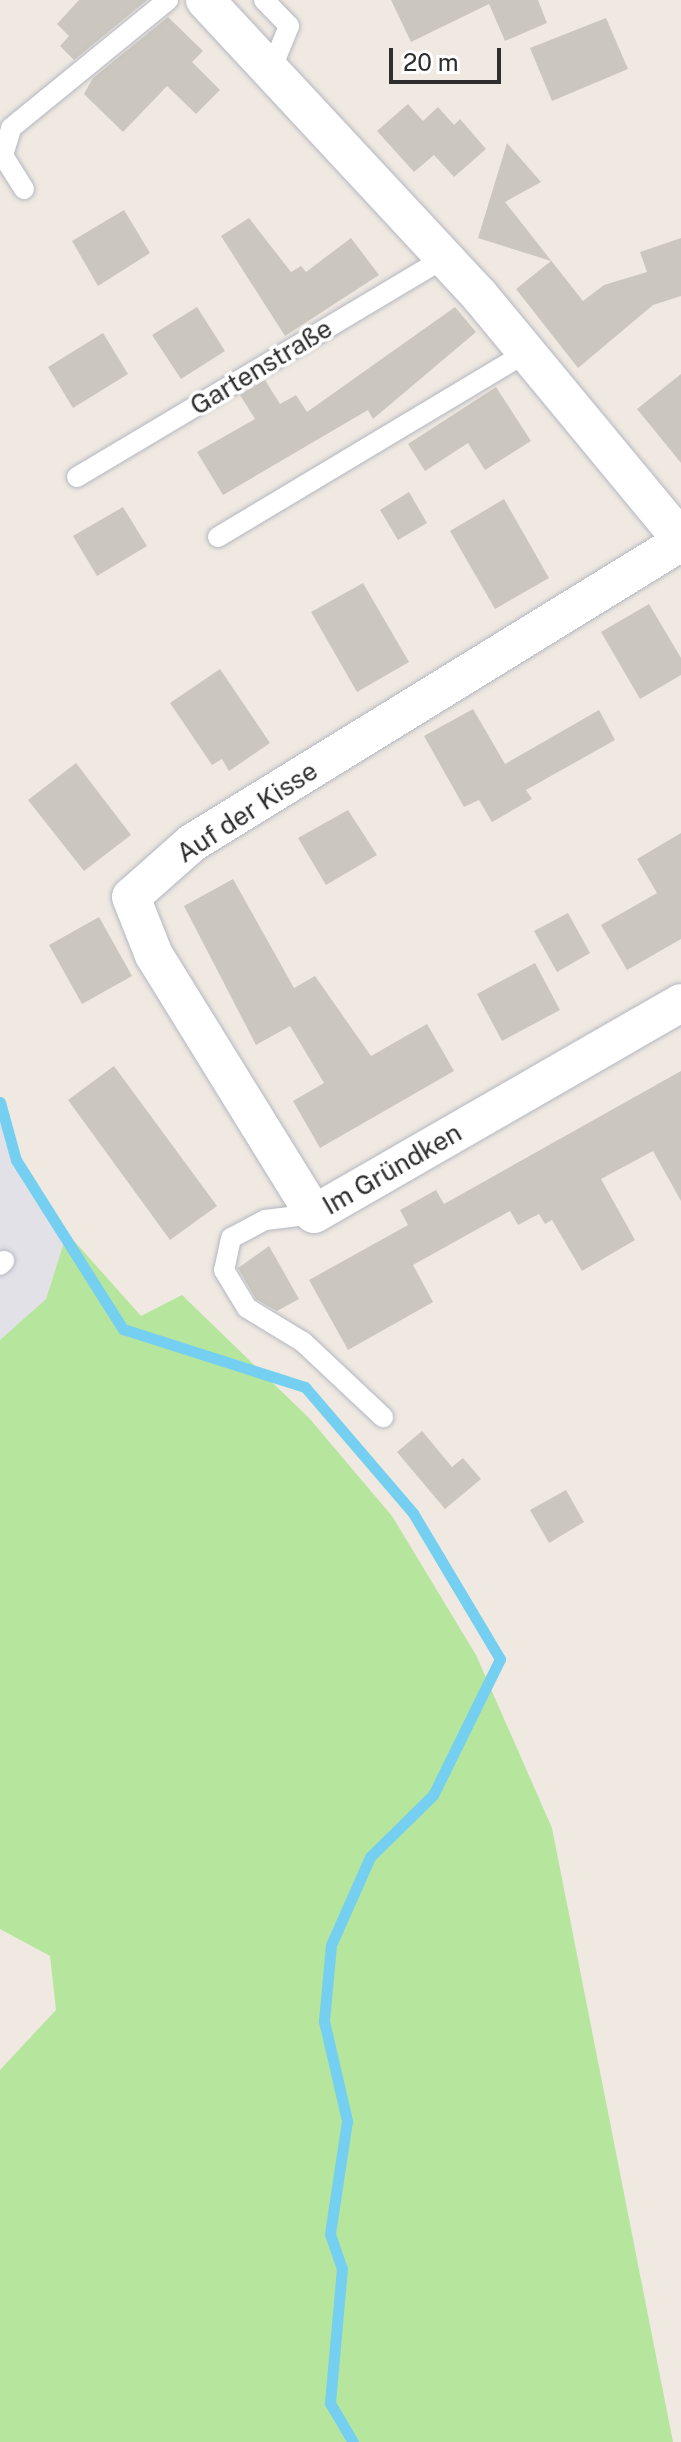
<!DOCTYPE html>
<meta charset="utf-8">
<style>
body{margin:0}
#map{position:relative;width:681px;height:2442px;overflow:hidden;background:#efe9e1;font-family:"Public Sans",sans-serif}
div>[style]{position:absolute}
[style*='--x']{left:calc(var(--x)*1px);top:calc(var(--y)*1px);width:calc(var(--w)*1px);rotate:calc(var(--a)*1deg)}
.industrial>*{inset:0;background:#e3e1e8}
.green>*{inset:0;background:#b6e59e}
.stream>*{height:11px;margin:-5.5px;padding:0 5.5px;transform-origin:5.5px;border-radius:5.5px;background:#75cff0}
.building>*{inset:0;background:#cbc7bf}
.roads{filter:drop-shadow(0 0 2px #b4b7c1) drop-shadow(0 0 2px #b4b7c1)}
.lane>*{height:20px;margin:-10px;padding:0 10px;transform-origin:10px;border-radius:10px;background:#fff}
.street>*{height:38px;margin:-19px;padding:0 19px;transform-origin:19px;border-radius:19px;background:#fff}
span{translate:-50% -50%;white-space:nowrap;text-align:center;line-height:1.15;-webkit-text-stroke:7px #fff;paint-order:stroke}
.street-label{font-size:26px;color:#2e2e2e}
.scale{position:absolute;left:389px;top:48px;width:112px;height:36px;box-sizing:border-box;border:4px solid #2e2e2e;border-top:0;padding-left:10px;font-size:24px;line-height:28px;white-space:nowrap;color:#2e2e2e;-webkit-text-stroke:6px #fff;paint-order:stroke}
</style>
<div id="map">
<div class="industrial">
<div style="clip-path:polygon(0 1123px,67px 1233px,46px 1299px,0 1340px)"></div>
</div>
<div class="green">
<div style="clip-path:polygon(67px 1233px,141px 1316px,182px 1295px,309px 1418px,392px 1516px,476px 1655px,552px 1828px,673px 2442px,0 2442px,0 2070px,56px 2010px,50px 1956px,0 1929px,0 1340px,46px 1299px)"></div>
</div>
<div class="stream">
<div style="--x:0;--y:1102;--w:60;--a:74.6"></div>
<div style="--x:16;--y:1160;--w:200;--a:57.7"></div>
<div style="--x:123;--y:1329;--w:191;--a:17.7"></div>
<div style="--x:305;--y:1387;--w:166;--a:49.4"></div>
<div style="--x:413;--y:1513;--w:170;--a:59.2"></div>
<div style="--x:500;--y:1659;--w:152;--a:116.2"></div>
<div style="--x:433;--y:1795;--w:88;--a:135.5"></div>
<div style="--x:370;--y:1857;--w:96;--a:113.9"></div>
<div style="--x:331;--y:1945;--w:76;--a:95.3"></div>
<div style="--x:324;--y:2021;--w:103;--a:77"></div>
<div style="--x:347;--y:2121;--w:114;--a:98.6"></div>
<div style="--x:330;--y:2234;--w:36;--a:71"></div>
<div style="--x:342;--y:2268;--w:136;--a:95.1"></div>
<div style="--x:330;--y:2403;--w:45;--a:59.5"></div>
</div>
<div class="building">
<div style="clip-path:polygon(79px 0,147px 0,74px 60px,60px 46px,69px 36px,57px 24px)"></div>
<div style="clip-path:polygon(391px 0,538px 0,547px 23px,505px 41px,489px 4px,411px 42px)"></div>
<div style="clip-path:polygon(168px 17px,203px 51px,192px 62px,220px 90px,196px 114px,167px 86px,123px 132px,84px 94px,93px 78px)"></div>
<div style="clip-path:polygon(606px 18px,628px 69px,552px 101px,530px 48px)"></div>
<div style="clip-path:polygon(408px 104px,423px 121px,438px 107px,454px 125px,460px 119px,486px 149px,454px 177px,434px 155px,414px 172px,377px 131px)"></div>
<div style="clip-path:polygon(507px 143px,541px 182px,505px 202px,583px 301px,604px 285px,647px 272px,640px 252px,681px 238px,681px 296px,653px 305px,578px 368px,516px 289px,551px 261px,478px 238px)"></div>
<div style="clip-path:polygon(124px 210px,150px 253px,98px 286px,72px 241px)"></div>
<div style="clip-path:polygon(249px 218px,291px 272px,301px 266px,306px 272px,351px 238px,379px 275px,285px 336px,221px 236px)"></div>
<div style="clip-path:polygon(197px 307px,225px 351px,181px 379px,152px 335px)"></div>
<div style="clip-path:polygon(455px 307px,476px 332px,373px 419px,368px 410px,223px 495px,197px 452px,255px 419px,240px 395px,265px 380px,280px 404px,296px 395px,307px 412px)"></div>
<div style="clip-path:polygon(103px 333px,128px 374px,73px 408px,48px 367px)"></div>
<div style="clip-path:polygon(681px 374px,681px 463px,637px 409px)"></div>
<div style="clip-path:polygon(496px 387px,531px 441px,485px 470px,468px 443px,425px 471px,408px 444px)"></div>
<div style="clip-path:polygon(409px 492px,427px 523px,398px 540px,380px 510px)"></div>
<div style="clip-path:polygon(504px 499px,549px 578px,495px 609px,450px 531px)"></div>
<div style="clip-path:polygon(123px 507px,147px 546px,97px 576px,73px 536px)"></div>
<div style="clip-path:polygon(363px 583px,409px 662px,357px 692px,311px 612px)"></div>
<div style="clip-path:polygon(649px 604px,681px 658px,681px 675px,640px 699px,601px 632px)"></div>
<div style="clip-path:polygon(220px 669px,270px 743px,229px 771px,222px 759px,212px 765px,170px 703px)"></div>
<div style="clip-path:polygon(473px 709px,505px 764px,599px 710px,615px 740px,526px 790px,532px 799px,492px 822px,479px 800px,464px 807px,424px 736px)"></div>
<div style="clip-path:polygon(76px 763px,131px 835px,84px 871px,28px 800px)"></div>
<div style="clip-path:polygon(348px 810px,377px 855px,326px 885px,298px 838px)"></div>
<div style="clip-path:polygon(681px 833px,681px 939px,627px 970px,601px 925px,657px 893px,637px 859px)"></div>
<div style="clip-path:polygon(233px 879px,294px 988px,315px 976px,371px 1056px,427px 1024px,454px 1071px,320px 1148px,293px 1101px,324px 1083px,290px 1026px,256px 1045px,184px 906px)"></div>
<div style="clip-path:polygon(568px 913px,590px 953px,557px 972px,534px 931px)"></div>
<div style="clip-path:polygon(99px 917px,132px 976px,82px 1004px,49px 945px)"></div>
<div style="clip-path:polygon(535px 963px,560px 1010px,502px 1041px,477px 994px)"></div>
<div style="clip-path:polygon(114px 1066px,217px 1206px,170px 1240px,68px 1100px)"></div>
<div style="clip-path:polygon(681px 1071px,681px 1201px,653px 1151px,601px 1179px,635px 1240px,582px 1271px,552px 1220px,545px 1224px,539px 1214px,518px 1225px,510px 1211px,413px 1265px,433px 1302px,348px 1350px,309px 1280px,408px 1225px,400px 1210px,436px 1190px,444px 1204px)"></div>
<div style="clip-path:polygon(269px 1246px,299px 1299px,277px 1311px,256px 1299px,238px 1268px)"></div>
<div style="clip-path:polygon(422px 1431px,452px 1467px,463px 1458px,481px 1479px,445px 1509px,397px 1452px)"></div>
<div style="clip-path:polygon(566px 1490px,584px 1522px,549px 1543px,530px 1510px)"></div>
</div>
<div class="roads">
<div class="lane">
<div style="--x:264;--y:0;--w:36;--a:46"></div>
<div style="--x:289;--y:26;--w:42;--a:112.3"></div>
<div style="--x:24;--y:189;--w:40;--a:-122"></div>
<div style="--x:3;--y:155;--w:28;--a:-73"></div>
<div style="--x:11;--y:128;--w:203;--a:-39.2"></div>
<div style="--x:77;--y:477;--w:428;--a:-30.8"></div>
<div style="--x:218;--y:537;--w:360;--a:-30.9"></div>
<div style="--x:314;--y:1214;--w:49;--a:173"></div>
<div style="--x:265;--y:1220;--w:38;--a:152"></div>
<div style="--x:231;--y:1238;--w:33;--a:102"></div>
<div style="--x:224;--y:1270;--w:44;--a:58.8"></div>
<div style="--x:247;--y:1308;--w:66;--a:31.3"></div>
<div style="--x:303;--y:1342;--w:110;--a:43.2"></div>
<div style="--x:0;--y:1265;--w:6;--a:-45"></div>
</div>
<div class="street">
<div style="--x:205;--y:0;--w:404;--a:47.1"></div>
<div style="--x:480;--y:296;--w:315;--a:50.4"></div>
<div style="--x:681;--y:542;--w:574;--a:148.39"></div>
<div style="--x:192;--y:843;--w:81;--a:138.5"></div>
<div style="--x:131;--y:897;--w:62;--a:68.4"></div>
<div style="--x:154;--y:955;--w:304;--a:58.3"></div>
<div style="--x:314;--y:1214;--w:423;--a:-29.9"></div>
</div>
</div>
<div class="street-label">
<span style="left:261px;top:367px;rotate:-31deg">Gartenstraße</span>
<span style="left:247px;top:812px;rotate:-33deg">Auf der Kisse</span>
<span style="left:392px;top:1169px;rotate:-30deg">Im Gründken</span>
</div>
<div class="scale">20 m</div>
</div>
